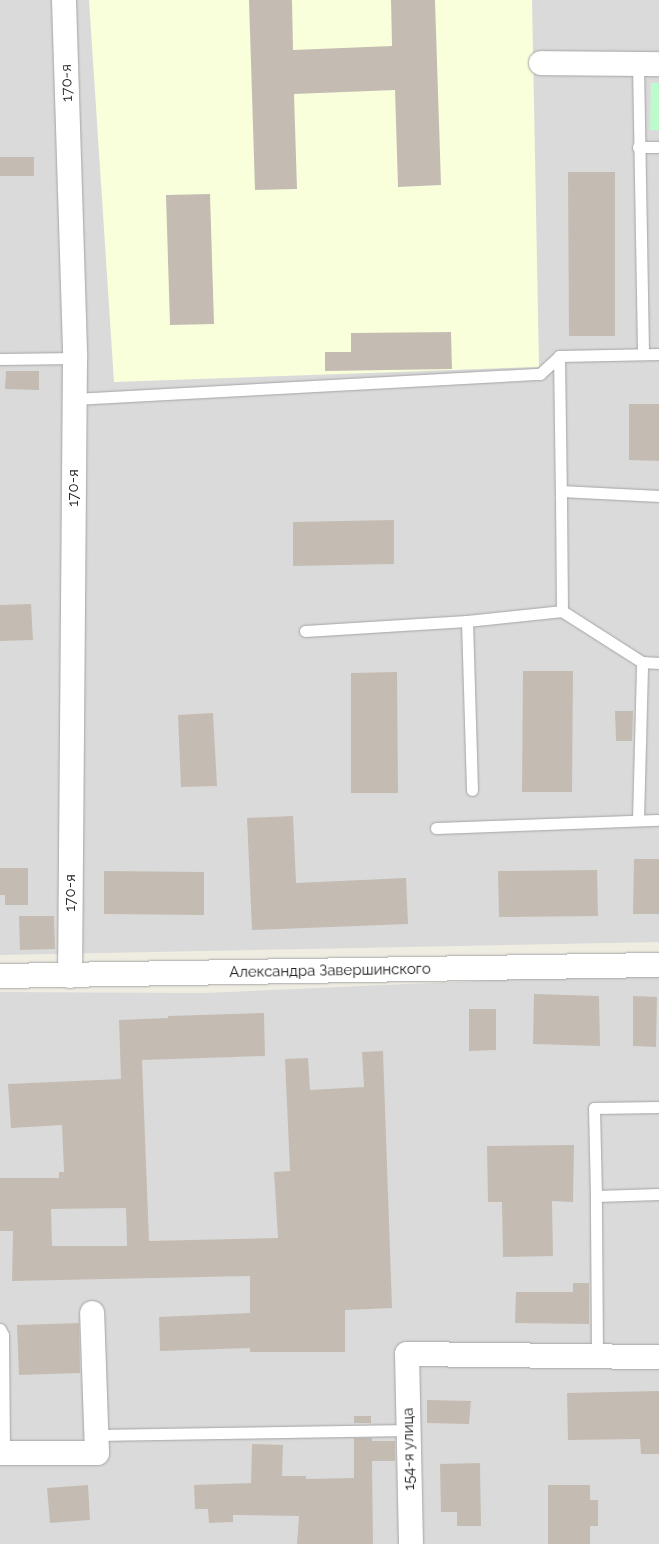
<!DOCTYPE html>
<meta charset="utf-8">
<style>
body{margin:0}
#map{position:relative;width:659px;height:1544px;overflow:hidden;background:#efede2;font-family:Raleway,sans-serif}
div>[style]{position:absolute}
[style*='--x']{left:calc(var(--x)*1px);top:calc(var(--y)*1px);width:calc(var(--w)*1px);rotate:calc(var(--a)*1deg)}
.residential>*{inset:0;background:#dbdada}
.education>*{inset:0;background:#f9ffdb}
.park>*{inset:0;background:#bdfbcc}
.building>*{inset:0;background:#c4bcb2}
.roads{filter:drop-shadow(0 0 1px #a4a4a4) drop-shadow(0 0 1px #a4a4a4)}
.lane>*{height:11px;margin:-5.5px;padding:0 5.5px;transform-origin:5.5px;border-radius:5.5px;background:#fff}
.street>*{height:24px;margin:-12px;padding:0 12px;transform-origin:12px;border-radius:12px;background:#fff}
span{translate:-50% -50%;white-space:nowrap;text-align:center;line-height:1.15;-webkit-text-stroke:4px #fff;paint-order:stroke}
.street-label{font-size:15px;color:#1d1d1d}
</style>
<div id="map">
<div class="residential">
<div style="clip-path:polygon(0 0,659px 0,659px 942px,0 955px)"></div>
<div style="clip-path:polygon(659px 973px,659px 1544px,0 1544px,0 992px,205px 993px)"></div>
</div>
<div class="education">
<div style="clip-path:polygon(89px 0,532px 0,539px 367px,114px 382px)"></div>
</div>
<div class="park">
<div style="clip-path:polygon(651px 83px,659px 83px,659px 130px,650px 130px)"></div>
</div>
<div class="building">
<div style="clip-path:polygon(249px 0,292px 0,293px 50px,392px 46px,391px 0,435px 0,441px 185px,398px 187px,395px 90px,294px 94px,297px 189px,255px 190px)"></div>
<div style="clip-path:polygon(0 157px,34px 157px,34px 176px,0 176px)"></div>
<div style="clip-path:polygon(568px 172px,615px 172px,615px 336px,569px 336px)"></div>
<div style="clip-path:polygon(210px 194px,214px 324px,170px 325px,166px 195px)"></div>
<div style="clip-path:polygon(451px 332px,452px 369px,325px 371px,325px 352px,351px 352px,351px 333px)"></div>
<div style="clip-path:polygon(6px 371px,39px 371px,39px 390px,5px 389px)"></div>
<div style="clip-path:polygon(629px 404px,659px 404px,659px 461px,629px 460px)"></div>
<div style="clip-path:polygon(394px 520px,394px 564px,293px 566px,293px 522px)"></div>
<div style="clip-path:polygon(31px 604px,33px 640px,0 641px,0 605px)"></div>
<div style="clip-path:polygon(523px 671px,573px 671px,572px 792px,522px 792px)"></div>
<div style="clip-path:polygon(397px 672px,398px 793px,351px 793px,351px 673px)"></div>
<div style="clip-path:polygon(615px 711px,633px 711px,632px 741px,616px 741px)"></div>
<div style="clip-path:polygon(213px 713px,217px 786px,181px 787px,178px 715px)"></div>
<div style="clip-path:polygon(293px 816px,296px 883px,406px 878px,408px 924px,252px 930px,247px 818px)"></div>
<div style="clip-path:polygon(634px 859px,659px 859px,659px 914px,633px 914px)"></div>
<div style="clip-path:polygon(0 868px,28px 868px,28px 905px,5px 905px,5px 895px,0 895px)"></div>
<div style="clip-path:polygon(597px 870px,598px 916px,499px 917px,498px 871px)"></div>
<div style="clip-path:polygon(104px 871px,204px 872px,204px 915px,104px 914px)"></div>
<div style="clip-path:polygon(19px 916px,54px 916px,55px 949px,20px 950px)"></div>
<div style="clip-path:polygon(534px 994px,599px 996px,600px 1046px,533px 1044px)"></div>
<div style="clip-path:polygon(633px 996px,657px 997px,656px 1047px,633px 1046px)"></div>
<div style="clip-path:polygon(469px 1009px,496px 1009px,496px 1050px,469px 1051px)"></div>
<div style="clip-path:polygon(evenodd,264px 1013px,265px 1056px,142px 1060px,149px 1241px,278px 1238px,274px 1172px,290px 1171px,285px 1059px,308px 1058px,310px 1090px,364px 1087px,362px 1052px,383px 1051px,392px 1308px,345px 1310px,345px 1352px,250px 1352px,250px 1348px,160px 1351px,159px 1317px,250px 1313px,250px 1276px,12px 1281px,13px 1231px,0 1231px,0 1178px,59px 1178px,59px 1172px,64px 1172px,62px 1125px,11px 1128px,8px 1084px,121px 1079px,119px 1020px,168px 1018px,168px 1016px,264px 1013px,126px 1208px,127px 1246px,52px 1246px,51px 1209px,126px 1208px)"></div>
<div style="clip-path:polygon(574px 1145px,573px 1202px,552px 1201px,553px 1256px,503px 1257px,502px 1202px,488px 1202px,487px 1146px)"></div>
<div style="clip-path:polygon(573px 1283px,589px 1283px,589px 1324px,515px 1323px,516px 1292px,573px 1292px)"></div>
<div style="clip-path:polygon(79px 1323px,80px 1373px,19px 1375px,17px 1325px)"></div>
<div style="clip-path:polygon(659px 1391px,659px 1454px,641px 1454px,640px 1439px,568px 1440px,567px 1393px)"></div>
<div style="clip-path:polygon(427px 1400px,471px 1401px,469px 1424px,427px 1423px)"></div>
<div style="clip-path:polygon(354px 1416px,371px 1416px,371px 1423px,354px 1423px)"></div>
<div style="clip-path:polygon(354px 1438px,372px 1438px,372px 1441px,395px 1441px,395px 1461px,372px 1461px,373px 1544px,297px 1544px,299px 1516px,233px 1515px,233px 1522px,209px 1523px,208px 1509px,195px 1509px,194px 1485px,251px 1483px,252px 1444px,283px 1445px,282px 1476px,306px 1476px,306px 1479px,354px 1478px)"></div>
<div style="clip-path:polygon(480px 1463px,481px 1526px,457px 1526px,457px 1512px,441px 1512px,440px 1464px)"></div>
<div style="clip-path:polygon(88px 1485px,90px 1520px,50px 1523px,47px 1488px)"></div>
<div style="clip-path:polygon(548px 1485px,590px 1485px,590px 1500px,598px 1500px,598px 1526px,590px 1526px,590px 1544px,548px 1544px)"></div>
</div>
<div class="roads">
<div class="lane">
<div style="--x:638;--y:64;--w:289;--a:89"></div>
<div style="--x:638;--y:147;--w:21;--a:0"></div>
<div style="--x:659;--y:354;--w:100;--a:178.9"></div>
<div style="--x:559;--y:356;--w:135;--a:89.2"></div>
<div style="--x:561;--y:491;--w:98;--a:2.9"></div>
<div style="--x:0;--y:359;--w:75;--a:-0.8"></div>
<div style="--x:74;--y:399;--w:467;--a:-3.1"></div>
<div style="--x:540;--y:374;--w:26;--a:-43"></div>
<div style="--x:562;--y:611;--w:95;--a:32.5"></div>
<div style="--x:642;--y:662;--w:17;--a:3"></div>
<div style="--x:467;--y:621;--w:169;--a:88.3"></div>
<div style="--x:305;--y:631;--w:162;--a:-3.5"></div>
<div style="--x:467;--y:621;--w:96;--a:-6"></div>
<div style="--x:562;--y:611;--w:120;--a:-90.5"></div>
<div style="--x:638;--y:820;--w:158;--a:-88.5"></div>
<div style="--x:436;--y:828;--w:223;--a:-2.1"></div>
<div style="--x:596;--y:1196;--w:63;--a:-1.8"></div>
<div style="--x:0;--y:1329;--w:7;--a:63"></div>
<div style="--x:3;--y:1335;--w:118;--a:89.5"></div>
<div style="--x:597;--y:1356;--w:160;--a:-90.4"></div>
<div style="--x:596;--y:1196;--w:88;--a:-91.3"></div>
<div style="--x:594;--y:1108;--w:65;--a:-0.9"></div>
<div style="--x:96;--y:1435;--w:313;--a:-0.9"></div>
</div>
<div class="street">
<div style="--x:64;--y:0;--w:358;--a:88.2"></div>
<div style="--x:75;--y:358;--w:618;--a:90.46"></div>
<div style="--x:541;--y:63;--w:118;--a:0.5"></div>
<div style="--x:0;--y:976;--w:659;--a:-0.96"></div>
<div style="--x:0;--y:1453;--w:97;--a:0"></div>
<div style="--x:97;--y:1453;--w:140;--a:-92"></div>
<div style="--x:411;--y:1544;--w:190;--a:-91.2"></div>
<div style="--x:407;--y:1354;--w:252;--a:0.7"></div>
</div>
</div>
<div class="street-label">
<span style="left:67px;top:83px;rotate:-92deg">170-я</span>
<span style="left:74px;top:488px;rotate:-90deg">170-я</span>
<span style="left:71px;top:893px;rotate:-90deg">170-я</span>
<span style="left:330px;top:971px;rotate:-1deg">Александра Завершинского</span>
<span style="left:409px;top:1449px;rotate:-91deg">154-я улица</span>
</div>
</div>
